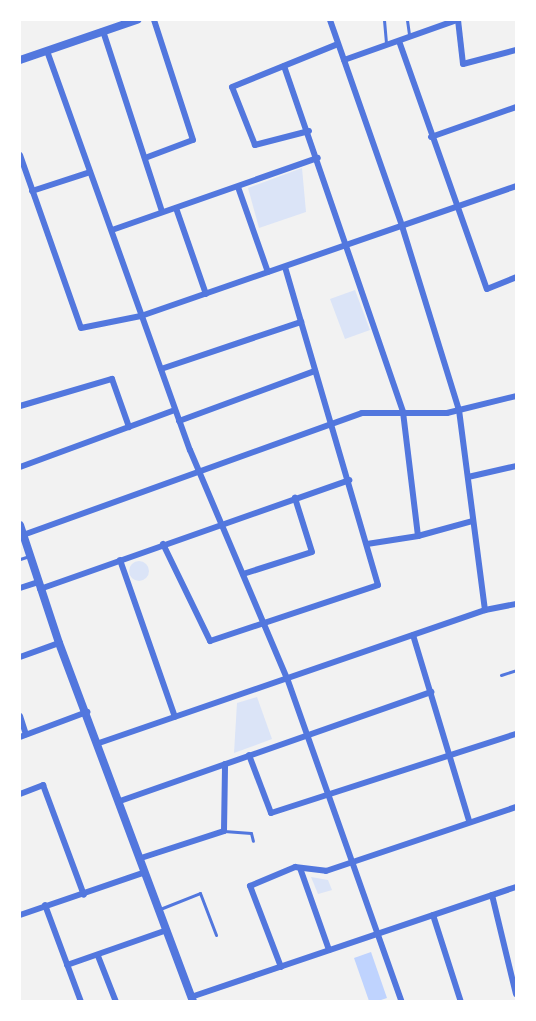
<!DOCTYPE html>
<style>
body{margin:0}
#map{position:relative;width:536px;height:1021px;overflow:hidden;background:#f2f2f2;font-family:Manrope,sans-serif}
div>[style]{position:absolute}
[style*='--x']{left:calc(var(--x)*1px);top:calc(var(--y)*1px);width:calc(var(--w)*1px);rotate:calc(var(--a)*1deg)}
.green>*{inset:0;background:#dbe4f7}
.round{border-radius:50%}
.water>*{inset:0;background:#bfd3fe}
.service>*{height:3px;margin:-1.5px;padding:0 1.5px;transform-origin:1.5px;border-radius:1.5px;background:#5277de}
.minor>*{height:6px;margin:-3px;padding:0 3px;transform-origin:3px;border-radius:3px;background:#5277de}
.tertiary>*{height:8px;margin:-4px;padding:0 4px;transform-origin:4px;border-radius:4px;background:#5277de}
span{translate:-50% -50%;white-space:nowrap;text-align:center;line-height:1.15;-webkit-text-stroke:4.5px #fff;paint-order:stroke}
.frame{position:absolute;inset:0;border:21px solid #fff;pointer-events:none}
</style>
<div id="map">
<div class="green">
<div style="clip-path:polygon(302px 168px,306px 212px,259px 228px,248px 188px)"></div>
<div style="clip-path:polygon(355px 290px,370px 330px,345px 339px,330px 299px)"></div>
<div class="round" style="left:129px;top:561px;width:20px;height:20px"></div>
<div style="clip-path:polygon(257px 697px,272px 739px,234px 753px,237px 703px)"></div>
<div style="clip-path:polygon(311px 877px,328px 880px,332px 890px,318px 894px)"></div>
</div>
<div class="water">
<div style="clip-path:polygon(371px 952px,387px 998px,378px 1001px,369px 1001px,354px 958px)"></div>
</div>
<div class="service">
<div style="--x:384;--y:20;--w:23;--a:85"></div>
<div style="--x:407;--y:20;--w:15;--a:82"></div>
<div style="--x:20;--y:559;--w:9;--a:-18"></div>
<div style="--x:501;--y:675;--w:16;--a:-18"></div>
<div style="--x:224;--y:831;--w:27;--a:4"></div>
<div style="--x:251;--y:833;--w:8;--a:76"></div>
<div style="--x:160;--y:909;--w:43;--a:-21.8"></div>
<div style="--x:200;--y:893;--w:45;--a:69.1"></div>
</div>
<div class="minor">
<div style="--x:330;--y:20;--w:218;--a:70.7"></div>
<div style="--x:402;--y:226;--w:193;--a:72.8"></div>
<div style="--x:459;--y:410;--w:202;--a:82.6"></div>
<div style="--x:458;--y:20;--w:44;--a:83.5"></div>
<div style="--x:463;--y:64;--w:55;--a:-14.8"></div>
<div style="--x:103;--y:31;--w:189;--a:71.9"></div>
<div style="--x:399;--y:41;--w:263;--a:70.5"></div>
<div style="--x:487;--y:289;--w:31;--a:-22"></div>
<div style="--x:47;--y:51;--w:424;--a:70.3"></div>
<div style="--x:190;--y:450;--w:248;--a:67"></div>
<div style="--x:287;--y:678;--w:344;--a:70.5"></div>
<div style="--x:344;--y:60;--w:120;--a:-19.5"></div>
<div style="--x:284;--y:66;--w:366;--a:71"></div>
<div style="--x:403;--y:412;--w:125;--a:83.1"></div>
<div style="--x:309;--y:131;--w:56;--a:165.5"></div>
<div style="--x:255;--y:145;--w:62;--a:-111.6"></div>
<div style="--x:232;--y:87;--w:114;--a:-22.1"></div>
<div style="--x:431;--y:137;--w:90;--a:-19.4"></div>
<div style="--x:20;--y:155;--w:183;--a:70.6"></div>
<div style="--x:81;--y:328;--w:61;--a:-11.3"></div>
<div style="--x:141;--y:316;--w:397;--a:-19.1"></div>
<div style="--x:145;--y:158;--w:51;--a:-20.6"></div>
<div style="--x:193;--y:140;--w:126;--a:-108"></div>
<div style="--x:238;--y:187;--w:90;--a:70.6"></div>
<div style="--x:32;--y:191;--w:61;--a:-18.1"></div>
<div style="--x:176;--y:208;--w:91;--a:70.8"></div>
<div style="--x:112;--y:230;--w:218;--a:-19.3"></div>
<div style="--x:161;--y:369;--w:148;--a:-18.6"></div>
<div style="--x:20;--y:406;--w:96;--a:-16.4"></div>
<div style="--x:112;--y:379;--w:51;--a:70.5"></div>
<div style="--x:179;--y:421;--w:145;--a:-20.2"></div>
<div style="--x:20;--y:467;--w:165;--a:-20.2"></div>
<div style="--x:468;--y:477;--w:49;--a:-12.9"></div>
<div style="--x:23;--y:535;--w:360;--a:-19.8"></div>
<div style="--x:362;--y:413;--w:85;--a:0"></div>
<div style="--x:447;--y:413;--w:71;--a:-13.8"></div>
<div style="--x:163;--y:544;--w:108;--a:64.1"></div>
<div style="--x:210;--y:641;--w:177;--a:-18.4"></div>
<div style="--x:378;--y:585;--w:331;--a:-106.3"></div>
<div style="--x:367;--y:544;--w:52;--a:-8.9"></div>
<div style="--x:418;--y:536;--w:57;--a:-15.3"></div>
<div style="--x:120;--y:560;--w:166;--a:70.7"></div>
<div style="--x:243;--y:574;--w:72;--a:-17.7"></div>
<div style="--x:312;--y:552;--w:57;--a:-107.5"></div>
<div style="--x:20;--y:588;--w:19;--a:-18"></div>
<div style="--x:40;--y:589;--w:328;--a:-19.4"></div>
<div style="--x:413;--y:635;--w:193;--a:73.2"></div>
<div style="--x:20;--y:657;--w:41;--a:-19.7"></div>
<div style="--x:20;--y:716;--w:19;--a:72"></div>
<div style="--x:20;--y:737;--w:72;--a:-20.5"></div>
<div style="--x:99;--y:743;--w:408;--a:-19"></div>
<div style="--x:485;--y:610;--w:32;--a:-11"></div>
<div style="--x:249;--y:755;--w:62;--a:69.2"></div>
<div style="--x:271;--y:813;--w:257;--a:-17.9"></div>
<div style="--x:20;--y:794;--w:25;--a:-21"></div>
<div style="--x:43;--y:785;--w:117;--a:69.6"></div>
<div style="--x:120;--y:801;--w:330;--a:-19.3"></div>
<div style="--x:141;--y:858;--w:87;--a:-18"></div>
<div style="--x:224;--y:831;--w:67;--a:-89.1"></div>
<div style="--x:300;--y:868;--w:87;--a:70.5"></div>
<div style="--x:492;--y:895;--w:102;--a:76.4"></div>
<div style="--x:45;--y:905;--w:103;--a:69.6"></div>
<div style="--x:20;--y:915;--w:130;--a:-18.9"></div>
<div style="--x:433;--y:915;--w:91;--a:72.2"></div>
<div style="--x:98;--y:956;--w:49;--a:68.6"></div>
<div style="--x:67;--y:965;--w:106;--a:-19.3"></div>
<div style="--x:281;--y:967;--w:87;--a:-110.9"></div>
<div style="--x:250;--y:886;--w:49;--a:-22.9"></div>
<div style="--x:295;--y:867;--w:31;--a:7"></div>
<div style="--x:326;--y:871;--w:200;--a:-18.6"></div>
<div style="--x:191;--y:997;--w:343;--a:-18.7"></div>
</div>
<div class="tertiary">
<div style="--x:20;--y:60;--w:124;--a:-18.9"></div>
<div style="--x:20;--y:525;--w:124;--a:71.7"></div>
<div style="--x:59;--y:643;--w:383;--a:69.5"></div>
</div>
<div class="frame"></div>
</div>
